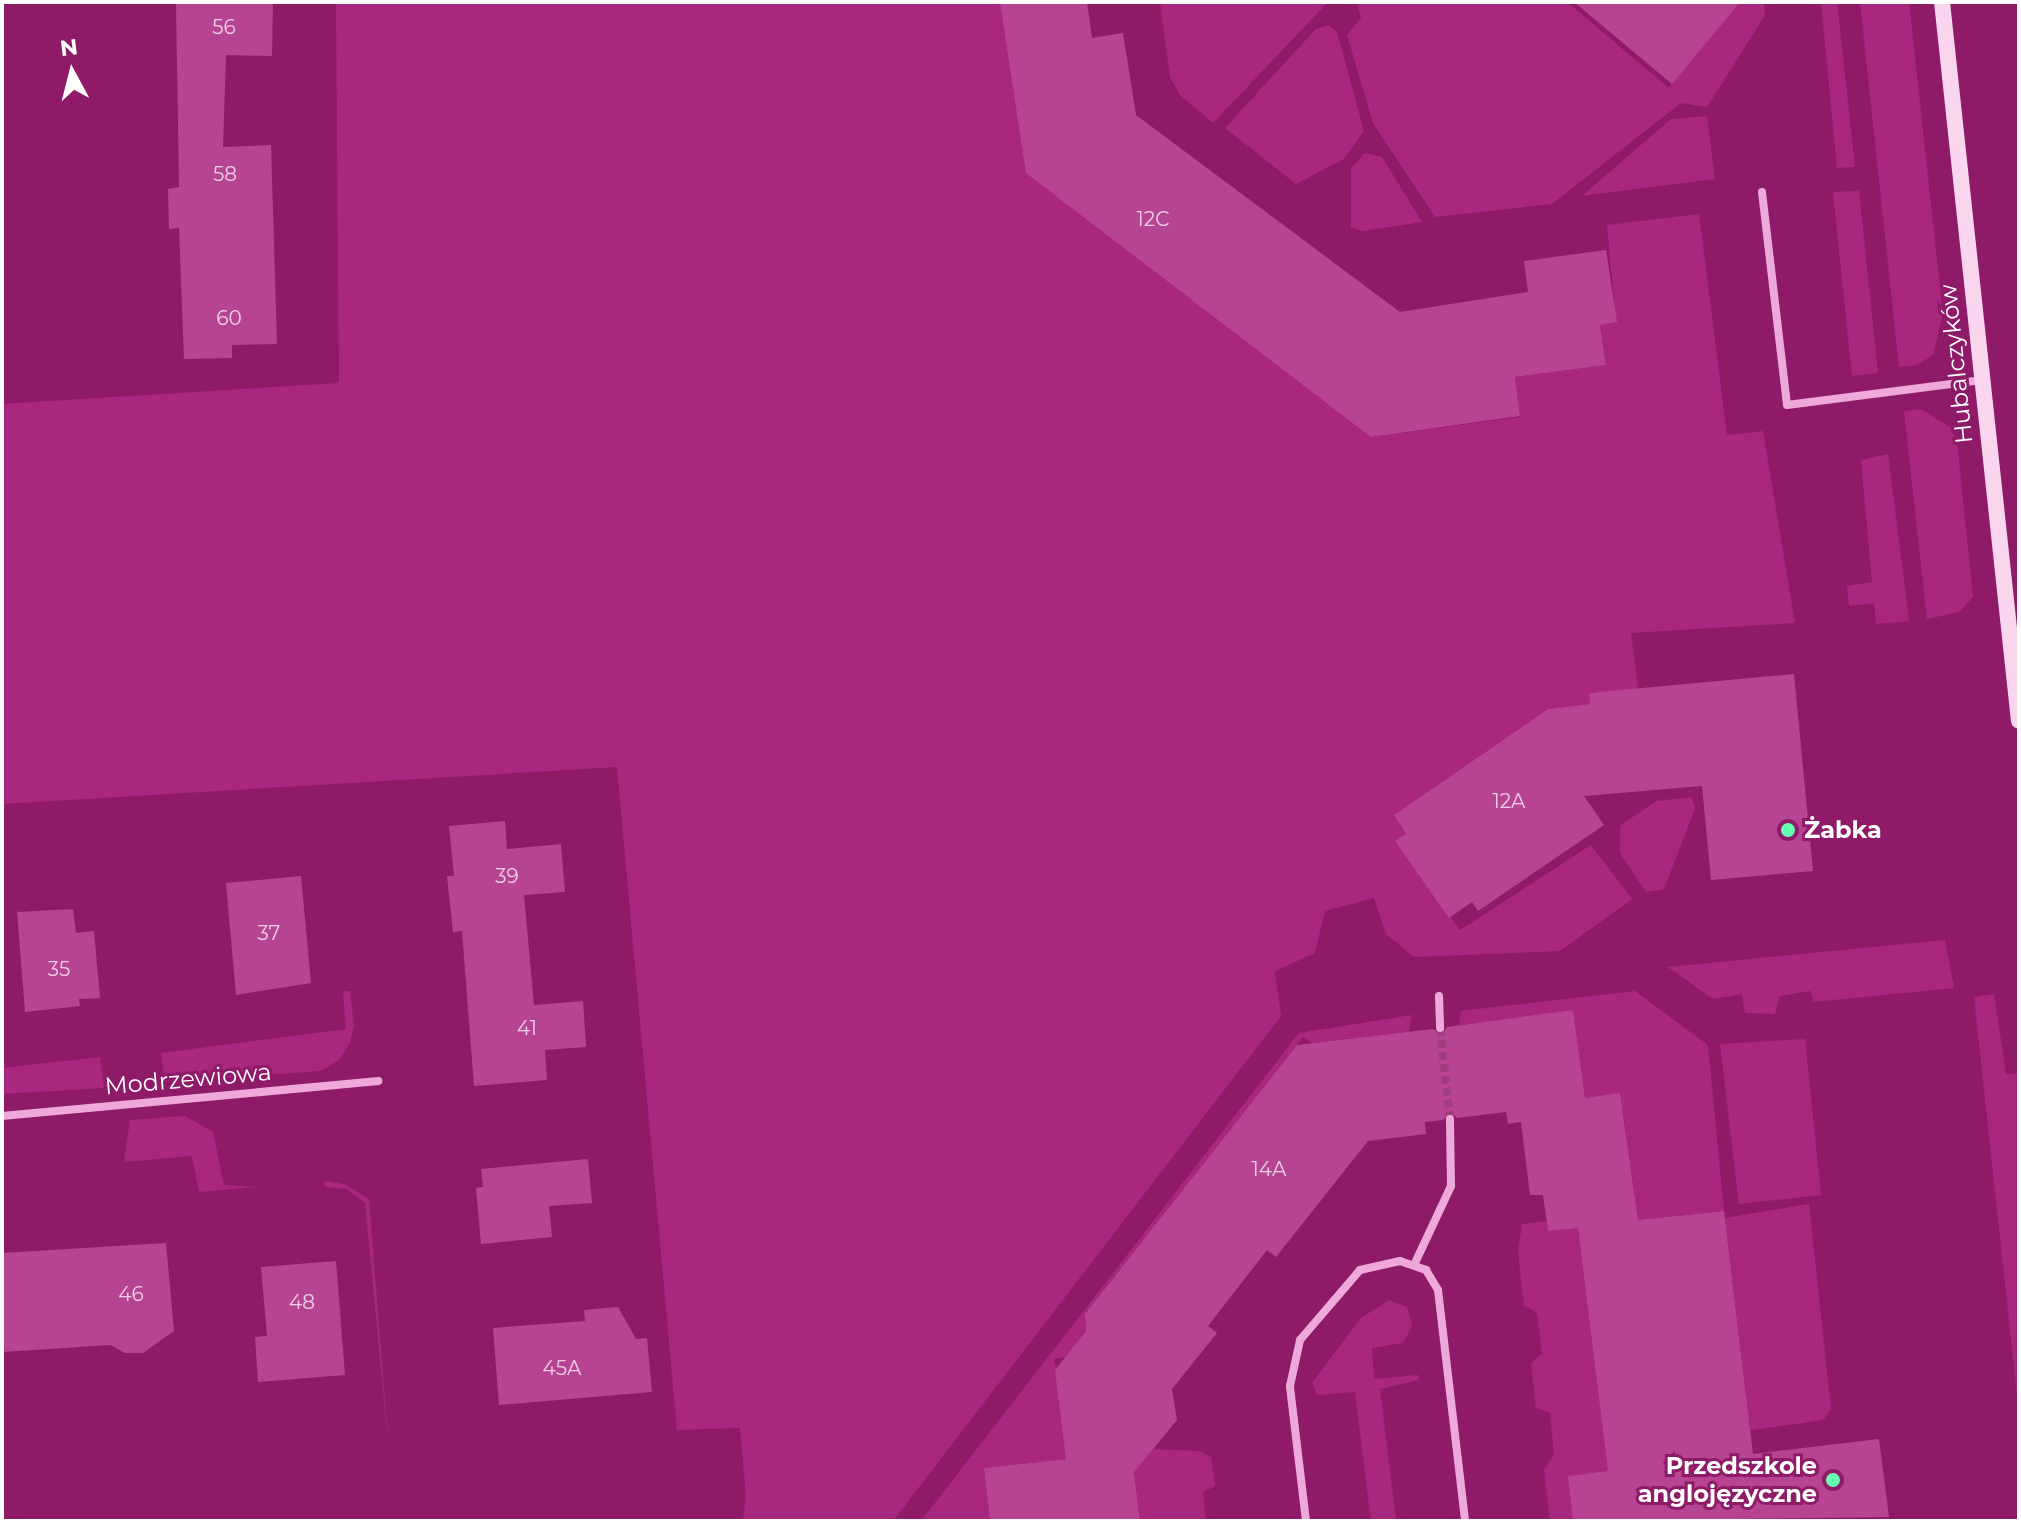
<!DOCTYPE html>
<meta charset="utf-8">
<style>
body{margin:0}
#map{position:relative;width:2021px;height:1523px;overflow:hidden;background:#8f1b68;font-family:Montserrat,sans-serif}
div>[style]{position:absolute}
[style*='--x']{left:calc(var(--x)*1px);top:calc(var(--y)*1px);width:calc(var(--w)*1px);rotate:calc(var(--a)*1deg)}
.green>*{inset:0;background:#aa2780}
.building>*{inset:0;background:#b74492}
.street-tunnel>*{height:8px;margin-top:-4px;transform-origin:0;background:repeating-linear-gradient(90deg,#a03d7f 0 8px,transparent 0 12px)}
.street>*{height:8px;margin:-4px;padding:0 4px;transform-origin:4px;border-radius:4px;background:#eea9d8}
.secondary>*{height:16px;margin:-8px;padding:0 8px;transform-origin:8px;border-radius:8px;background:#fad6ee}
.dots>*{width:22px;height:22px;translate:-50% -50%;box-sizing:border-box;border:4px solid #8f1b68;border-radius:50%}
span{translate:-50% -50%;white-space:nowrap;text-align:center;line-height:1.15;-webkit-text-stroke:6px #8f1b68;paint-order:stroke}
.number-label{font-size:20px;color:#edd0e4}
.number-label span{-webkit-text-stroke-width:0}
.street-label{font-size:24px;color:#fff}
.poi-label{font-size:24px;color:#fff;font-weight:700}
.left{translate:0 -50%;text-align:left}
.right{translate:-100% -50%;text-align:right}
.frame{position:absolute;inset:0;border:4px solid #fff;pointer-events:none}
.north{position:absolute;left:32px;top:32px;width:80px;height:80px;-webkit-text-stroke:6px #8f1b68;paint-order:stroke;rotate:353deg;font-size:22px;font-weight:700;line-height:32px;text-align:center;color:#fff}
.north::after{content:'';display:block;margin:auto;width:28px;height:36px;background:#fff;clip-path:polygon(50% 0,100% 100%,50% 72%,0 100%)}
</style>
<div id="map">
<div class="green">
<div style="clip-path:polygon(336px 2px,1000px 2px,1371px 437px,1520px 417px,1515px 377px,1606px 365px,1600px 325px,1616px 322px,1607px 225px,1699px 214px,1727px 435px,1763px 431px,1795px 623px,1631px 633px,1638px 689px,1590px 693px,1590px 704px,1548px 709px,1394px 815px,1406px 834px,1395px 841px,1460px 930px,1591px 845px,1632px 899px,1560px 951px,1414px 957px,1386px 934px,1374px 898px,1325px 911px,1315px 953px,1275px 971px,1281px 1016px,893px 1521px,743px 1521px,746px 1496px,740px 1428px,677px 1430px,617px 767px,2px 804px,2px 404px,339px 383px)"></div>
<div style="clip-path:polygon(1160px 2px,1328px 2px,1213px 123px,1180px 95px,1170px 77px)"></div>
<div style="clip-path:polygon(1357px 2px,1567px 2px,1669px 88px,1705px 2px,1764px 2px,1765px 15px,1707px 107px,1681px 103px,1552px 204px,1435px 217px,1373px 123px,1347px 35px,1361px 18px)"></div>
<div style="clip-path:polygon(1821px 2px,1837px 2px,1855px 167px,1837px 168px)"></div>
<div style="clip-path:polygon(1860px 2px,1909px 2px,1943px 315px,1933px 355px,1917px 365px,1899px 367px)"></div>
<div style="clip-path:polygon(1329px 25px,1337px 32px,1364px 131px,1344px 159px,1296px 184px,1225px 128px,1316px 29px)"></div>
<div style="clip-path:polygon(1707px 116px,1715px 179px,1582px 196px,1671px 119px)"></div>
<div style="clip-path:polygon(1365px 153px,1382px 157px,1422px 222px,1363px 231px,1351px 228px,1351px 169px)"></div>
<div style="clip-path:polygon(1859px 191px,1878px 373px,1852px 376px,1833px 192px)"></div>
<div style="clip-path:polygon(1921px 409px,1950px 427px,1957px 442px,1973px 597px,1959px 612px,1927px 619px,1904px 411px)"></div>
<div style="clip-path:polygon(1888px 454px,1909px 621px,1876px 624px,1874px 603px,1849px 606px,1847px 586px,1872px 582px,1861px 460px)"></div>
<div style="clip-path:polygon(1692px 797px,1695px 809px,1664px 889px,1646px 892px,1620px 853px,1620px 826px,1656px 801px)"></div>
<div style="clip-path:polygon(1945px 940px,1954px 988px,1813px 1002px,1811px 991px,1780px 996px,1775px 1014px,1745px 1013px,1742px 994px,1713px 999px,1668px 967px)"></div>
<div style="clip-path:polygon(343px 991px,350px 991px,354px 1026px,350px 1043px,339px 1060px,320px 1071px,165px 1082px,161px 1053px,346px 1029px)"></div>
<div style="clip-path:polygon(1635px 991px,1708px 1045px,1724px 1211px,1638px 1220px,1622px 1105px,1609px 1095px,1585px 1098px,1573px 1011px,1459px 1025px,1461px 1011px)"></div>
<div style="clip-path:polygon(1994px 994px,2006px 1074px,2019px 1074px,2019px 1413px,1974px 997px)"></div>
<div style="clip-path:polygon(1412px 1015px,1409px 1032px,1312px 1043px,1303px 1037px,1085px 1314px,1086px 1331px,1066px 1357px,1054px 1359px,1076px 1458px,984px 1468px,990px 1521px,921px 1521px,1299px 1033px)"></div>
<div style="clip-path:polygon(1805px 1039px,1821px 1195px,1739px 1204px,1720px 1044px)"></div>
<div style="clip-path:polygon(100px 1057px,104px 1088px,2px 1094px,2px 1068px)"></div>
<div style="clip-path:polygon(185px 1116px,213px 1132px,224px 1185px,257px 1187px,199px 1192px,192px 1156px,124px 1162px,130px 1120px)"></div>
<div style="clip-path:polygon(324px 1181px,344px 1184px,369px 1199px,389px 1451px,365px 1203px,347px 1189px,325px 1187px)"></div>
<div style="clip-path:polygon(1809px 1204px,1831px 1409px,1823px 1420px,1740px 1432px,1746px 1394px,1725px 1218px)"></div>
<div style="clip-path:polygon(1546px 1221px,1548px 1231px,1578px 1228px,1601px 1410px,1641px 1467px,1569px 1476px,1573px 1521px,1550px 1521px,1544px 1470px,1554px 1455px,1550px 1413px,1536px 1408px,1531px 1364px,1542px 1353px,1537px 1313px,1524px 1306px,1518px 1252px,1522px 1224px)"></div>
<div style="clip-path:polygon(1389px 1300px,1407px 1307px,1412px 1326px,1403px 1343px,1372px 1348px,1374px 1379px,1418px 1375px,1419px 1380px,1380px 1389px,1396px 1521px,1371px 1521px,1355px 1392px,1317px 1395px,1312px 1383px,1361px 1318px)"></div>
<div style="clip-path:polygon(1153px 1449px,1199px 1451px,1211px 1457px,1215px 1486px,1203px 1492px,1206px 1521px,1140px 1521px,1132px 1452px)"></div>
</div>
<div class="building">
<div style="clip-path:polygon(176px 2px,273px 2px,272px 56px,226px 55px,223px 147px,271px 145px,277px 344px,232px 345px,232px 358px,184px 359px,179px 228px,169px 229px,168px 189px,179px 187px)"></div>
<div style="clip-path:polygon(1000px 2px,1087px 2px,1092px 38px,1123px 33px,1136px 115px,1400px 312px,1528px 292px,1524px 261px,1606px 250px,1617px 322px,1600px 325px,1606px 365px,1515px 377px,1520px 416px,1371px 437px,1026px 173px)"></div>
<div style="clip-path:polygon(1574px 2px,1740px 2px,1672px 84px)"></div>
<div style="clip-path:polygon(1794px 674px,1813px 871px,1711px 880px,1702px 786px,1584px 796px,1604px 825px,1478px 911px,1472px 902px,1449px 918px,1395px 841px,1406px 834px,1394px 815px,1548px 709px,1590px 704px,1589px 693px)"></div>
<div style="clip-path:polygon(505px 821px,507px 849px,561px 844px,565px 892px,524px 895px,534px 1005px,583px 1001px,586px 1047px,545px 1050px,547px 1080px,474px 1086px,462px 931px,453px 932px,447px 876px,454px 876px,449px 826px)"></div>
<div style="clip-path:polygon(301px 876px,311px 983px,236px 995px,226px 883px)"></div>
<div style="clip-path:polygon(73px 909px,76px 933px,94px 931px,100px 998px,79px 999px,80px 1006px,25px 1012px,17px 912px)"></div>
<div style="clip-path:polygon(1573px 1010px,1585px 1098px,1620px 1093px,1638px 1220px,1724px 1211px,1753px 1454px,1879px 1439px,1889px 1517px,1573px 1521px,1568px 1476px,1608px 1471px,1578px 1228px,1548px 1231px,1543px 1195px,1530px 1195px,1521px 1122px,1508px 1124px,1506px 1112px,1457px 1118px,1451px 1112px,1443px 1120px,1425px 1122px,1426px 1134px,1368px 1141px,1276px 1257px,1267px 1250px,1208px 1326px,1217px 1333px,1172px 1389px,1177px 1420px,1134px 1472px,1140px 1521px,990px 1521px,984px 1468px,1066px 1459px,1055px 1370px,1086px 1331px,1085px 1314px,1297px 1045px,1433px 1029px,1441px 1035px,1447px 1027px)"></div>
<div style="clip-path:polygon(588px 1159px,592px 1203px,549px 1206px,552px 1237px,481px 1244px,476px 1188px,483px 1187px,481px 1169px)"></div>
<div style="clip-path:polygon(166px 1243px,174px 1331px,143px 1353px,125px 1353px,111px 1345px,2px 1352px,2px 1253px)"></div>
<div style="clip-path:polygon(336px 1261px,345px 1375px,258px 1382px,255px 1337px,267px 1336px,261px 1267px)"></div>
<div style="clip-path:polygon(618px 1307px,636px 1339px,647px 1338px,652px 1392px,499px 1405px,493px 1328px,585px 1321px,584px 1310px)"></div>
</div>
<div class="street-tunnel">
<div style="--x:1440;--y:1028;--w:92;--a:83.7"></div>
</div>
<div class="street">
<div style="--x:1762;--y:192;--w:214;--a:83.3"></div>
<div style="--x:1787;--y:405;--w:197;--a:-7.3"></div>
<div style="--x:1439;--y:996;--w:32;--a:88"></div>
<div style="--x:2;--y:1116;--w:378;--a:-5.3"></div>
<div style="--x:1415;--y:1263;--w:85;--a:-64.9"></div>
<div style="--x:1451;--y:1186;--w:67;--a:-90.9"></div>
<div style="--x:1306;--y:1521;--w:136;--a:-96.8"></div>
<div style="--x:1290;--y:1386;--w:47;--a:-77.7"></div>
<div style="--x:1300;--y:1340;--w:92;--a:-49.4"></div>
<div style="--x:1360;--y:1270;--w:41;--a:-12.7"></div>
<div style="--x:1400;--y:1261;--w:28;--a:19"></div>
<div style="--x:1426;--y:1270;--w:23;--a:59"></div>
<div style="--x:1438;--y:1290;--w:233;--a:83.3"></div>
</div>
<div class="secondary">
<div style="--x:1942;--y:2;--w:723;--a:83.89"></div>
</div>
<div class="dots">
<div style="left:1788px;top:830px;background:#67ffb0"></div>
<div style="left:1833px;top:1480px;background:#67ffb0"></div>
</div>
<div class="number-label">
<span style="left:224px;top:27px">56</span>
<span style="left:225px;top:174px">58</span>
<span style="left:1153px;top:219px">12C</span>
<span style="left:229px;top:318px">60</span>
<span style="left:1509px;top:801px">12A</span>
<span style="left:507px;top:876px">39</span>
<span style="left:269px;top:933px">37</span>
<span style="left:59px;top:969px">35</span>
<span style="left:527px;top:1028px">41</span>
<span style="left:1269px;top:1169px">14A</span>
<span style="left:131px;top:1294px">46</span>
<span style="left:302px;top:1302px">48</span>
<span style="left:562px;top:1368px">45A</span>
</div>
<div class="street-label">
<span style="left:1956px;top:364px;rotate:-96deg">Hubalczyków</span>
<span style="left:188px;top:1079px;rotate:-5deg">Modrzewiowa</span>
</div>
<div class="poi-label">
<span class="left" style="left:1804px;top:830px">Żabka</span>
<span class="right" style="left:1817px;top:1480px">Przedszkole<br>anglojęzyczne</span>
</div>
<div class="frame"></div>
<div class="north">N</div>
</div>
